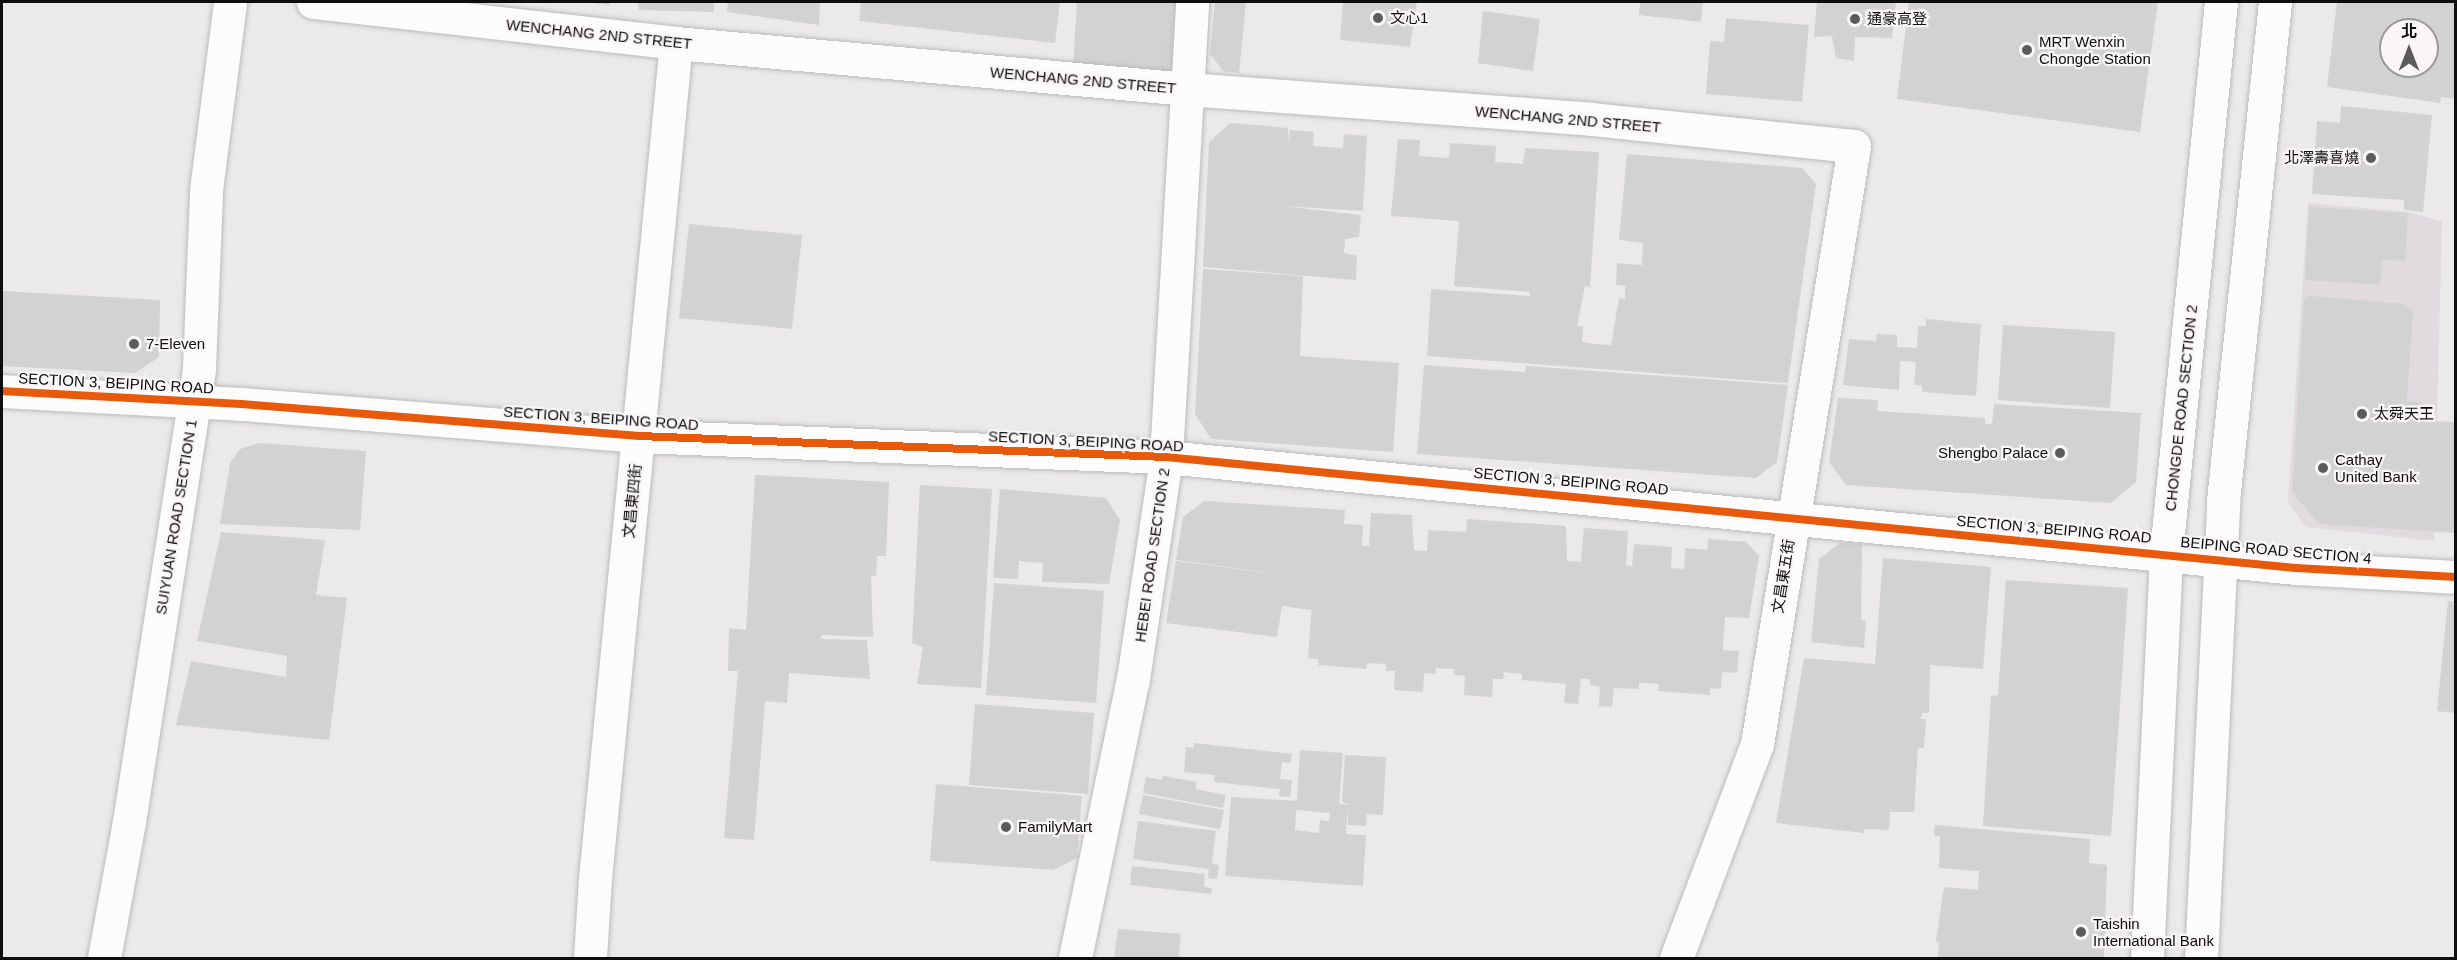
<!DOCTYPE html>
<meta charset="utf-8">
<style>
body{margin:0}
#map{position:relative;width:2457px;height:960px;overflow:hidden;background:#ebe9ea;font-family:Helvetica,"Noto Sans TC",sans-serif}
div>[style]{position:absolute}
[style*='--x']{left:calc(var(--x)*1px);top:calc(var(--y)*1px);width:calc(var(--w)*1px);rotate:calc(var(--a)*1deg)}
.built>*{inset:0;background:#e1dbdf}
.building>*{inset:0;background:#d3d2d3}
.roads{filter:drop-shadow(0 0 2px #bcbbbc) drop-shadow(0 0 2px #bcbbbc)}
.minor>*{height:33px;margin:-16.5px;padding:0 16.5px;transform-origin:16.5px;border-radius:16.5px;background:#fcfcfc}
.major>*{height:33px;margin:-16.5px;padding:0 16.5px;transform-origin:16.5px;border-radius:16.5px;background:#fcfcfc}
.cycleway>*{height:8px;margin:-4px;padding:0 4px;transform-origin:4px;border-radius:4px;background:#e8590c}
.dots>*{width:16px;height:16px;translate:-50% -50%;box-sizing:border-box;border:3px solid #f9f5f8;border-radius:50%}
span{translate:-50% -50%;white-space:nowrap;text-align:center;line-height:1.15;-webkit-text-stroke:4.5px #f9f5f8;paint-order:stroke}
.poi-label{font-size:15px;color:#0f0e0e}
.left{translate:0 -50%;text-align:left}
.right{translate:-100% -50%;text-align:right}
.street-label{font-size:15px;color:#0f0e0e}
.frame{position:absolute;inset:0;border:3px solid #0f0e0e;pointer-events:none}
.north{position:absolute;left:2379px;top:18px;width:60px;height:60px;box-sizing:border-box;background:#f9f5f8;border:2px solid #9b999a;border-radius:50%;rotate:0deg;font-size:16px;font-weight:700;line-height:24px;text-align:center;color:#0f0e0e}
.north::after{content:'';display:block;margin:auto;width:21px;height:27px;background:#5c5b5b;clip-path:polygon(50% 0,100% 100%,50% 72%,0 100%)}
</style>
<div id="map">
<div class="built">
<div style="clip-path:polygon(2308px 203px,2407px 212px,2442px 221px,2434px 541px,2306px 527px,2288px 502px)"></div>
</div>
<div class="building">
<div style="clip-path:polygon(586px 2px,610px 2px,609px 5px)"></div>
<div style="clip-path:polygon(638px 2px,714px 2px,714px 12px,639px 10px)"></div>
<div style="clip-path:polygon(728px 2px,820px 2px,819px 25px,727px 12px)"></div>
<div style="clip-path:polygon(861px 2px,1060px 2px,1055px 43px,859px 21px)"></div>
<div style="clip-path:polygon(1077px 2px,1177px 2px,1173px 73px,1073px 67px)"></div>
<div style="clip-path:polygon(1215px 2px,1246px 2px,1239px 73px,1223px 71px,1210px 54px)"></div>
<div style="clip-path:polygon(1343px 2px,1417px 2px,1410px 47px,1340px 40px)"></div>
<div style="clip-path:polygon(1640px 2px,1703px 2px,1701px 22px,1639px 15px)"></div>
<div style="clip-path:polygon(1817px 2px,1896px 2px,1892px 38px,1855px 37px,1854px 61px,1836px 58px,1832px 36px,1814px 37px)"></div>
<div style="clip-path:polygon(1909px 2px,2158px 2px,2140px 132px,1897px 99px)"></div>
<div style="clip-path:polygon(evenodd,2337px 2px,2456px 2px,2456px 99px,2441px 97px,2440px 103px,2327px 87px,2337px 2px,2391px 30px,2427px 30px,2427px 66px,2391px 66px,2391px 30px)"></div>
<div style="clip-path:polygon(1483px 11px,1540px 19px,1533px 71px,1478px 63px)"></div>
<div style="clip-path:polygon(1726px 18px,1809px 25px,1802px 102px,1706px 94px,1710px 41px,1724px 42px)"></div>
<div style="clip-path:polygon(2341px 106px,2432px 115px,2423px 212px,2404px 210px,2404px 200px,2312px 194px,2317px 121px,2340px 123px)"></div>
<div style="clip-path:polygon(1230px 123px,1288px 128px,1289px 145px,1290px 130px,1314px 132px,1313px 146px,1343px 148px,1344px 134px,1367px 136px,1363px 211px,1281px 206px,1361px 215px,1359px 237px,1345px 239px,1344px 253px,1357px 256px,1356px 280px,1203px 267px,1209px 142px)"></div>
<div style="clip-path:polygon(1398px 139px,1420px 140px,1419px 156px,1449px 158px,1450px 143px,1496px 146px,1495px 162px,1523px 164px,1525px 148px,1599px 152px,1590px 287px,1585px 286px,1577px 326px,1583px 326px,1582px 342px,1595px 344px,1611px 345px,1619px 298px,1625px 299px,1625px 286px,1616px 285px,1617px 263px,1642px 265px,1643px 243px,1619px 240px,1627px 154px,1802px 168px,1816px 184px,1788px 383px,1427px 356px,1431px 289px,1530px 296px,1530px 292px,1454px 286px,1459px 221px,1391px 216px)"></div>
<div style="clip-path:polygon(2309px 207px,2408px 213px,2405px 261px,2382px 260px,2380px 285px,2305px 280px)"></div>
<div style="clip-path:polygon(689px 224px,802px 235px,792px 329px,679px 318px)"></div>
<div style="clip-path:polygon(1203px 269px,1303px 276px,1300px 356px,1399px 363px,1393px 452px,1211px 439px,1195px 414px)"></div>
<div style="clip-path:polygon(2px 291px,160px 300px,159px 357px,135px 373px,2px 366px)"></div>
<div style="clip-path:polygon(2309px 296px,2405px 304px,2413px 312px,2407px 400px,2425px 404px,2426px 421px,2456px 422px,2456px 533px,2319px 524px,2292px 492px,2304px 300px)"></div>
<div style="clip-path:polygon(1926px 319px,1981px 324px,1976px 396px,1922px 392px,1922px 385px,1914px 385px,1916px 362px,1900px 361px,1899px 390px,1843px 385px,1849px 339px,1876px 341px,1877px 334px,1897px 335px,1897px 347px,1917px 348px,1918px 326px,1926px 326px)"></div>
<div style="clip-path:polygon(2003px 325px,2115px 332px,2110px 408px,1998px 400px)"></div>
<div style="clip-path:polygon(1424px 365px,1525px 372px,1526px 366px,1788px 385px,1777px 462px,1756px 478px,1417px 454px)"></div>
<div style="clip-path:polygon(1838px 398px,1878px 400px,1877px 411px,1985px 418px,1985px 424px,1992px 424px,1994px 404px,2141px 413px,2136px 482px,2111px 503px,1846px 485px,1829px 462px)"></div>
<div style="clip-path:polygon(259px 443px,366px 451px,360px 530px,220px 524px,230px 463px,240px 449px)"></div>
<div style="clip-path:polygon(755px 475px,889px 482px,886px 556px,877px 556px,876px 576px,871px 576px,873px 637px,821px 635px,821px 639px,867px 640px,870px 679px,789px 673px,787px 703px,765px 701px,754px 840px,724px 838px,738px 671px,728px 671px,729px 628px,746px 630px)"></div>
<div style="clip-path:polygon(920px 485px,992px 489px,981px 688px,917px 684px,923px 647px,912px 643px)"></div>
<div style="clip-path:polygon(1000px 489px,1106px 498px,1120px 520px,1109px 584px,1042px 582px,1043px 563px,1019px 561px,1018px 579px,993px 578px)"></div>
<div style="clip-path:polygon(1204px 501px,1345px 510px,1344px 524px,1363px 525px,1362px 546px,1369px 546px,1371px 513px,1412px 515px,1414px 550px,1427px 551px,1428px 530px,1466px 532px,1467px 519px,1566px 526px,1567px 561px,1581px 562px,1584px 528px,1628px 531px,1626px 565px,1632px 566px,1634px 544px,1672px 547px,1671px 568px,1684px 569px,1685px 548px,1707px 550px,1708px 539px,1746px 542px,1759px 556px,1749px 618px,1725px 617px,1724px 632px,1723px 650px,1739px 651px,1737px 673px,1722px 672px,1721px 689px,1710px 688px,1710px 695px,1658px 691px,1659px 684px,1649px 683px,1639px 683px,1639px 689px,1614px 688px,1612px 707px,1599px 706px,1600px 687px,1590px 685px,1590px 679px,1581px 679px,1578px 704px,1564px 703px,1566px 684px,1522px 680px,1522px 674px,1504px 672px,1503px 679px,1493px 679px,1492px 697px,1464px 695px,1465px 676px,1454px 675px,1454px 669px,1436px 668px,1435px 674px,1424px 673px,1423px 692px,1394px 690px,1395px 671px,1386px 671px,1386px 664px,1367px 663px,1366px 669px,1318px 665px,1318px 659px,1308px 658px,1312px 602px,1311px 610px,1282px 606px,1277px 637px,1166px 623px,1176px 561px,1314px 579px,1176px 560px,1183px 517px)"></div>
<div style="clip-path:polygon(221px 532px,325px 540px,316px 595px,347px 598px,329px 740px,176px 725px,191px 661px,286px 677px,287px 656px,197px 641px)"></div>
<div style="clip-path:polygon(1840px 543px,1862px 544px,1861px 620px,1866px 621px,1864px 648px,1811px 642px,1819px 559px)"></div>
<div style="clip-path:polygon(1883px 558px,1991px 567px,1983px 669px,1930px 665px,1929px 713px,1922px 713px,1921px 719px,1926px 719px,1924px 748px,1918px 748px,1914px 812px,1890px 812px,1889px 830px,1864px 829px,1864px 833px,1776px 823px,1804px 658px,1875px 664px)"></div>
<div style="clip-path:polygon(2006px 580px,2128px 588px,2111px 836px,1983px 826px,1991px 696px,1998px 695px)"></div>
<div style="clip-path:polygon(994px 583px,1104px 591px,1096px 703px,986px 695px)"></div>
<div style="clip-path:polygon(2448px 601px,2456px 602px,2456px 713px,2437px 711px)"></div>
<div style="clip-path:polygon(975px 704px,1094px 713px,1088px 794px,969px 785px)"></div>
<div style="clip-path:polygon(1194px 743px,1292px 754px,1290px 763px,1282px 762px,1280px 779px,1292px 780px,1290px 797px,1279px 796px,1280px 789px,1214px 782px,1215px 775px,1184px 772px,1186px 747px,1194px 748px)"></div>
<div style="clip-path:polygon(evenodd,1300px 750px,1343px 753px,1339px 804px,1349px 805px,1342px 801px,1345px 755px,1386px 757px,1383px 815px,1367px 814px,1366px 826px,1348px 825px,1348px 808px,1346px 834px,1366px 835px,1363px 886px,1225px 876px,1231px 797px,1297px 801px,1300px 750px,1296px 810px,1330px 813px,1329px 821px,1320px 820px,1319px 833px,1295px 830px,1296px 810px)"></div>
<div style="clip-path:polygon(1163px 776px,1197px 782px,1195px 789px,1226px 795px,1223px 808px,1143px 793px,1146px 777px,1162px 780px)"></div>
<div style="clip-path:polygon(936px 784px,1082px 796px,1077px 858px,1053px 870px,930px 861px)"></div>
<div style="clip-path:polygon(1143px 795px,1224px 810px,1220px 829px,1139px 814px)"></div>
<div style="clip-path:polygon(1138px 821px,1216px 831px,1212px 864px,1219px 865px,1217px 879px,1208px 878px,1209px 869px,1133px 859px)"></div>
<div style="clip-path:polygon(1935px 825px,2090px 839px,2089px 863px,2107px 865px,2104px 958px,1938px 958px,1939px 942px,1936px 942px,1943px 891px,1945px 887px,1978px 890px,1979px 871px,1939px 868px,1940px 836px,1934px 836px)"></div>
<div style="clip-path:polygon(1132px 866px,1205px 874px,1204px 887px,1212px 888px,1211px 894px,1130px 885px)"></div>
<div style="clip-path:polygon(1118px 929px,1181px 934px,1179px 956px,1191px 958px,1114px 958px)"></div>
</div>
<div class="roads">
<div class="minor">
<div style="--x:313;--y:2;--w:365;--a:6.4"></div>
<div style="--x:676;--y:43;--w:513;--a:5.14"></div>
<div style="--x:1187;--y:89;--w:406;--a:4.2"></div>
<div style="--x:1592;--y:119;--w:263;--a:5.9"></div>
<div style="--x:1854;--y:146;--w:606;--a:99.21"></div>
<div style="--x:1757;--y:744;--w:229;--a:110.7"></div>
<div style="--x:2;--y:391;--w:240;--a:3.1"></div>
<div style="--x:242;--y:404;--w:398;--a:4.6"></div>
<div style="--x:639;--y:436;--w:527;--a:2.28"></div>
<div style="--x:1166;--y:457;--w:1135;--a:5.61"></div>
<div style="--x:2296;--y:568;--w:160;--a:3.2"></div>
<div style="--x:104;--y:958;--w:138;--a:-79.6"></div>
<div style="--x:129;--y:822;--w:459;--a:-81.2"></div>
<div style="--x:199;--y:368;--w:178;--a:-87.7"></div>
<div style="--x:206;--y:190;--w:190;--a:-82.7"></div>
<div style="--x:590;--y:958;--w:79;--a:-86.4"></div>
<div style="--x:595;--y:879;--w:840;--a:-84.47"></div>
<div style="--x:1075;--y:958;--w:285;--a:-78.3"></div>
<div style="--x:1133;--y:679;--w:224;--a:-81.5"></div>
<div style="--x:1166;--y:457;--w:456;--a:-86.7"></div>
</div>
<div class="major">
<div style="--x:2147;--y:958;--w:405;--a:-87.3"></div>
<div style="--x:2166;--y:553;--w:554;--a:-84.3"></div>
<div style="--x:2201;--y:958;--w:458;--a:-87.2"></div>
<div style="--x:2223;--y:501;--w:502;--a:-84.05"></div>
</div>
</div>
<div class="cycleway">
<div style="--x:2;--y:391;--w:240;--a:3.1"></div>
<div style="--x:242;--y:404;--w:398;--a:4.6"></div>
<div style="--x:639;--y:436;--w:527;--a:2.28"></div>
<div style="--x:1166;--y:457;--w:1135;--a:5.61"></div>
<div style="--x:2296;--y:568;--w:160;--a:3.2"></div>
</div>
<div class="dots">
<div style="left:1378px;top:18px;background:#5c5b5b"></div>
<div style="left:1855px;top:19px;background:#5c5b5b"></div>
<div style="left:2027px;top:50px;background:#5c5b5b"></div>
<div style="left:2371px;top:158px;background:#5c5b5b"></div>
<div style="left:134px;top:344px;background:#5c5b5b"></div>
<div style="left:2362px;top:414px;background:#5c5b5b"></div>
<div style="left:2060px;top:453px;background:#5c5b5b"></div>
<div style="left:2323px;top:468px;background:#5c5b5b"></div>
<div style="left:1006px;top:827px;background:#5c5b5b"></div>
<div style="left:2081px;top:932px;background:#5c5b5b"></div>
</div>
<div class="poi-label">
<span class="left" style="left:1390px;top:18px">文心1</span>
<span class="left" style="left:1867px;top:19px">通豪高登</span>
<span class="left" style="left:2039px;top:50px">MRT Wenxin<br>Chongde Station</span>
<span class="right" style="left:2359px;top:158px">北澤壽喜燒</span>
<span class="left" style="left:146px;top:344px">7-Eleven</span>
<span class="left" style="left:2374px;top:414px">太舜天王</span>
<span class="right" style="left:2048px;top:453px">Shengbo Palace</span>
<span class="left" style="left:2335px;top:468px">Cathay<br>United Bank</span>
<span class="left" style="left:1018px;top:827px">FamilyMart</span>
<span class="left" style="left:2093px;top:932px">Taishin<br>International Bank</span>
</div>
<div class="street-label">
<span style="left:599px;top:34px;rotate:6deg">WENCHANG 2ND STREET</span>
<span style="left:1083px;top:80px;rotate:5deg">WENCHANG 2ND STREET</span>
<span style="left:1568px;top:119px;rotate:5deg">WENCHANG 2ND STREET</span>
<span style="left:116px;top:383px;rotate:3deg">SECTION 3, BEIPING ROAD</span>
<span style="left:2181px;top:408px;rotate:-84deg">CHONGDE ROAD SECTION 2</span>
<span style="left:601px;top:418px;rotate:4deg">SECTION 3, BEIPING ROAD</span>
<span style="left:1086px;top:441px;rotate:3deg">SECTION 3, BEIPING ROAD</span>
<span style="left:1571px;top:481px;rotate:5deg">SECTION 3, BEIPING ROAD</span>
<span style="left:632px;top:501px;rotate:-84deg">文昌東四街</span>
<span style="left:176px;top:517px;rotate:-81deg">SUIYUAN ROAD SECTION 1</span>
<span style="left:2054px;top:529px;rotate:5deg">SECTION 3, BEIPING ROAD</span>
<span style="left:2276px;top:550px;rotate:5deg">BEIPING ROAD SECTION 4</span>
<span style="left:1152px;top:555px;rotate:-82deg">HEBEI ROAD SECTION 2</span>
<span style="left:1783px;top:576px;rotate:-81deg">文昌東五街</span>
</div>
<div class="frame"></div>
<div class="north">北</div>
</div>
